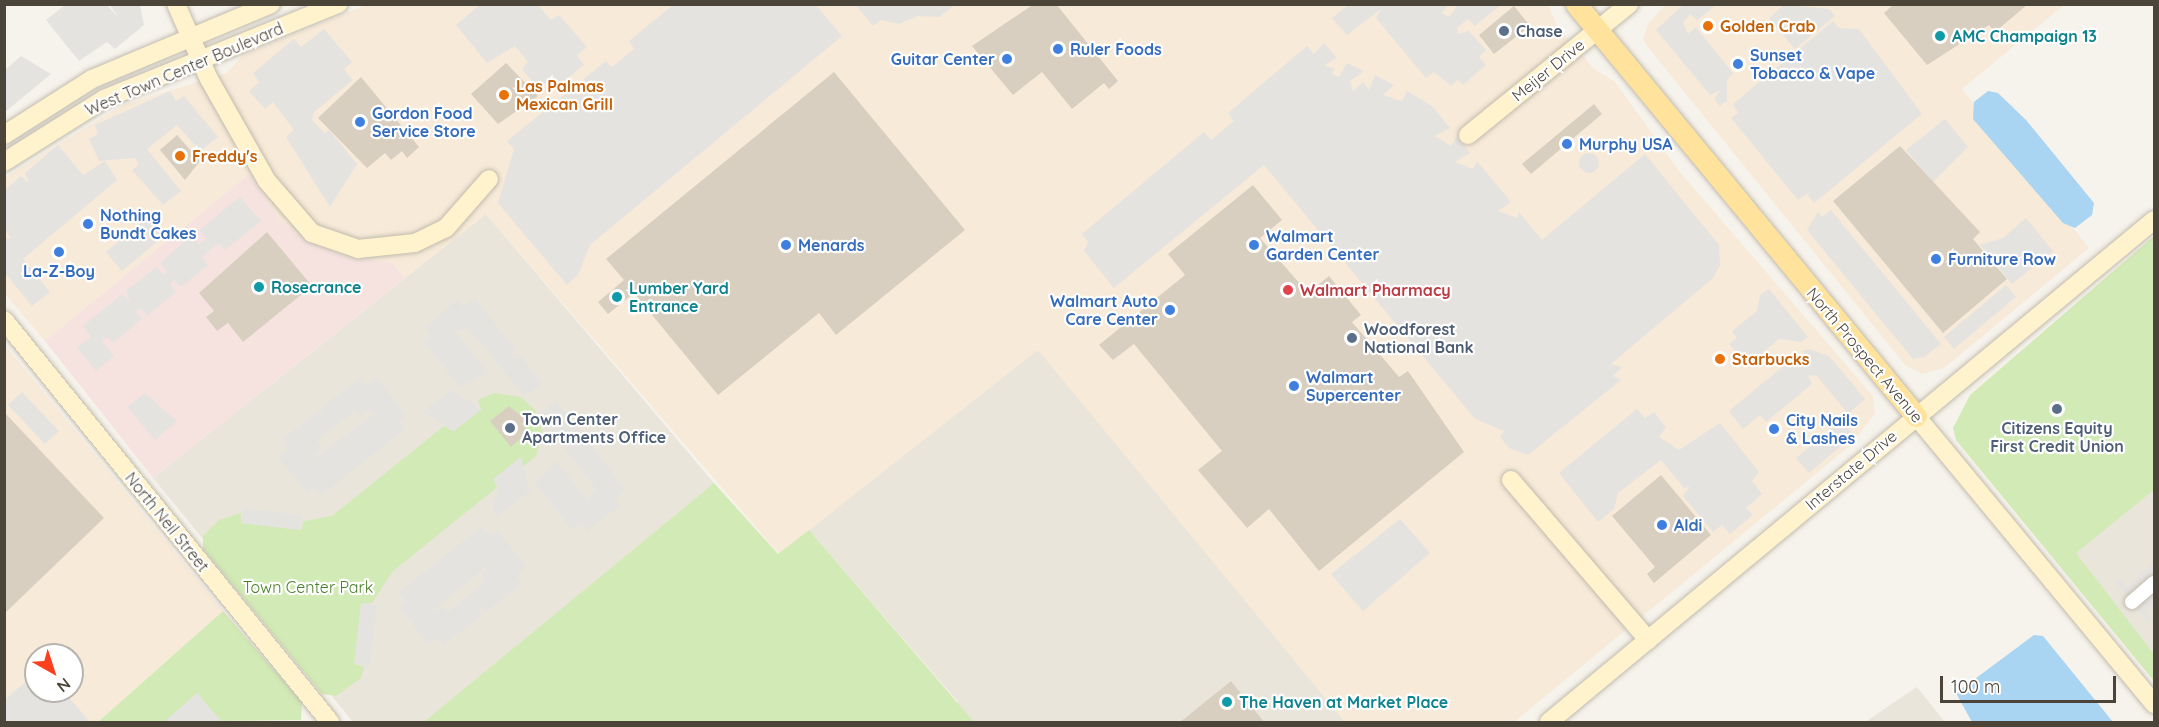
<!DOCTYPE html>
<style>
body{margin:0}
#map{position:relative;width:2159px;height:727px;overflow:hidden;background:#f6f3ec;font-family:Quicksand,sans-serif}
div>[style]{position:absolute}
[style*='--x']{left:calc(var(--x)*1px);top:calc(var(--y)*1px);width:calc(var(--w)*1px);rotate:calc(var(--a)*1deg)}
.residential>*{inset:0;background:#eae5da}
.commercial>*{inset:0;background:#f7ead8}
.medical>*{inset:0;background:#f6e3e0}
.green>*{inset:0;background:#d2eab5}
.parking>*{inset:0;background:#e5e3e0}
.round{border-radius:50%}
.water>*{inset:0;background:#a9d4f2}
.building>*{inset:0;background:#d8cfc1}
.roads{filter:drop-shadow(0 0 2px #c2bbae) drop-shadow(0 0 2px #c2bbae)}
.street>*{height:14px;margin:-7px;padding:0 7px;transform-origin:7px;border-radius:7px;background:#fff}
.secondary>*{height:18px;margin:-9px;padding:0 9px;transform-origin:9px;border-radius:9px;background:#fff3cd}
.primary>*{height:21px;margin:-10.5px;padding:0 10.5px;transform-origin:10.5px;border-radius:10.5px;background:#ffe39c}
.dots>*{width:16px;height:16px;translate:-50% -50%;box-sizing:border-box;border:3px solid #fff;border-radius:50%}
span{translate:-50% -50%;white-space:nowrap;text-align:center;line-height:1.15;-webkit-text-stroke:4.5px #fff;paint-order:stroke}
.food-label{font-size:16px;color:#c56008;font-weight:700}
.left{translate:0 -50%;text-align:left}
.service-label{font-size:16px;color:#4e5e75;font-weight:700}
.culture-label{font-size:16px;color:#0d838f;font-weight:700}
.shop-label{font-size:16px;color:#366cbe;font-weight:700}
.right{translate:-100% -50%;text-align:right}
.street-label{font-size:16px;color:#4b4439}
.health-label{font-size:16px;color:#be3a42;font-weight:700}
.park-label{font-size:16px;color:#4a7f2a}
.frame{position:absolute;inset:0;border:6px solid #4b4439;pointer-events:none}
.north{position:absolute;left:24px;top:643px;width:60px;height:60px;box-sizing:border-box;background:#fff;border:2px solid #b7b4b0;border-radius:50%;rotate:141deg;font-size:16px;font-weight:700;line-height:24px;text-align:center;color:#4b4439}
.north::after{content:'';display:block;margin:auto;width:21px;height:27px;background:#fc3f1d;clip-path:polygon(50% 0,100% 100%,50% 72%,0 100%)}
.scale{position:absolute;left:1940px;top:676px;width:176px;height:27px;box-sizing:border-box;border:3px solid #4b4439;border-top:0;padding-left:8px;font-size:18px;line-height:21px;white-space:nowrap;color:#4b4439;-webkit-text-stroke:4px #fff;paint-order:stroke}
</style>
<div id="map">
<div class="residential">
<div style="clip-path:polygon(486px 214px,714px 483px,425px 722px,353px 722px,153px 478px)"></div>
<div style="clip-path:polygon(1033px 350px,1043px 352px,1345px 722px,933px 722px,958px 702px,809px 530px)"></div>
<div style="clip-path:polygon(2154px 490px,2154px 654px,2075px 553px)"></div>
<div style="clip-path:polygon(1917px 687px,1945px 722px,1865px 722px)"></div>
</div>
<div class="commercial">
<div style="clip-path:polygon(366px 5px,1548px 5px,1558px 27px,1594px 69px,1615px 82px,1679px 171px,1873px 396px,1875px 413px,1852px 444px,1514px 722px,1345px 722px,1038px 350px,779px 554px,486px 214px,405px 278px,392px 262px,348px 258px,306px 241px,280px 220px,249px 174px,45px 341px,5px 294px,4px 178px,123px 105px,227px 73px,243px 55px)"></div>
<div style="clip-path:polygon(1665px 5px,2064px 5px,1962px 89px,2089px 248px,1944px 368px,1922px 374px,1906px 366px,1647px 46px,1643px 39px,1648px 24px)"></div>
<div style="clip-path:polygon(evenodd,4px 344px,223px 611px,98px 722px,5px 722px,4px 344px,36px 655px,72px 655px,72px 691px,36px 691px,36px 655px)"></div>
</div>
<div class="medical">
<div style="clip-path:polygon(249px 174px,280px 220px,306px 241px,348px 258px,392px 262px,405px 278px,153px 478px,45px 341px)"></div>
</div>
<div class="green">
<div style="clip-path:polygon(2154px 236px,2154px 490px,2076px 553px,2154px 654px,2154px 681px,1956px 440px,1953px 428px,1970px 395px)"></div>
<div style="clip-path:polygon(494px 393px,521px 397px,535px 410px,543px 433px,536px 456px,393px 571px,372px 603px,361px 604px,355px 664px,364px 667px,361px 678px,336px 696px,322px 694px,203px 549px,203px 536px,219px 520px,241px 513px,241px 523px,301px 530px,304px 521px,332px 516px,444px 426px,453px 431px,481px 409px,478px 400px)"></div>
<div style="clip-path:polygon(714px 483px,778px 554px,809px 530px,974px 722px,424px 722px)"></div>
<div style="clip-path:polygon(223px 611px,302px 702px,301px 720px,98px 722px)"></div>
</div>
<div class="parking">
<div style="clip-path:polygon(481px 4px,538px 5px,551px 20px,559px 15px,587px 47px,577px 55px,584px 65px,554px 89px,547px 82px,538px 89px,522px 69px,528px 62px,515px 46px,487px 63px,456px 25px)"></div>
<div style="clip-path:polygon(674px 4px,816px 5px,842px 36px,590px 245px,578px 275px,567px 285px,498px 203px,514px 149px,507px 141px,606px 61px,612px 67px,634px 49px,629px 41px)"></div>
<div style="clip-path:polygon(65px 5px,107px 5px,118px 17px,110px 5px,140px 5px,144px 25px,115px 49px,107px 42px,79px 61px,46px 20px)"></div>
<div style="clip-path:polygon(856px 5px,955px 5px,939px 17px,918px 16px,899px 24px,881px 20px,873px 26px)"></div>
<div style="clip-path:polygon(1348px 5px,1448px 5px,1442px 13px,1449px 17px,1458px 5px,1501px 5px,1475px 26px,1468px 19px,1457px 28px,1458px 34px,1469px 31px,1486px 50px,1479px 57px,1486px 65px,1463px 85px,1458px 80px,1451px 86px,1434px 72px,1426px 78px,1376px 18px,1381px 9px,1347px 35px,1332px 18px)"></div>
<div style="clip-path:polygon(1683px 5px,1716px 5px,1697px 20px,1690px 14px,1683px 22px,1688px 34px,1696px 27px,1733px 73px,1727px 80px,1727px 101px,1720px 106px,1714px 99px,1721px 90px,1710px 95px,1656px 30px)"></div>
<div style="clip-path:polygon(1784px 5px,1829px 9px,1835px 16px,1795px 49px,1769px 18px)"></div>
<div style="clip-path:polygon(1833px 21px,1839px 28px,1859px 29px,1922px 114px,1814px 203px,1807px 194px,1798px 200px,1731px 118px,1738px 113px,1733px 104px)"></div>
<div style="clip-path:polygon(324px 29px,352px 62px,344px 69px,353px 80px,314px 112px,312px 120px,325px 133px,329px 130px,357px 164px,330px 207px,286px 137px,294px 130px,273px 102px,265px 109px,249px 91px,259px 82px,253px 73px,294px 39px,301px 47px)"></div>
<div style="clip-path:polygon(1324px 43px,1337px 58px,1324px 65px,1335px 69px,1332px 74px,1339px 77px,1347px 63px,1364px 71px,1350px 81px,1353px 91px,1363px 82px,1369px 90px,1375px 75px,1394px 85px,1383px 95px,1402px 101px,1407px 91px,1432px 106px,1450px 128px,1435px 136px,1451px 146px,1457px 136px,1470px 153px,1455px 162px,1473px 169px,1477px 161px,1511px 202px,1498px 211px,1517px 218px,1519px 212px,1542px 240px,1645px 154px,1719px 245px,1720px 265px,1713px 278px,1611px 364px,1622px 367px,1613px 376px,1621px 380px,1528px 455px,1509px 448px,1500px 437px,1504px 431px,1475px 419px,1264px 165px,1114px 288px,1084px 251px,1088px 242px,1082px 234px,1204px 132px,1211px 140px,1234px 121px,1228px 113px,1307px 46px,1314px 54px)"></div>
<div style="clip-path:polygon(21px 56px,51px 74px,5px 112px,5px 70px)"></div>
<div style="clip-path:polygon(170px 91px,176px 101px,184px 96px,218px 137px,200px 151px,177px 125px,147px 149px,181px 191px,163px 205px,132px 170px,138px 165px,136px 158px,99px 161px,89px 139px,98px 134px,95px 125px)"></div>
<div style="clip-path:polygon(1945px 119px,1968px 147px,1933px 182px,1906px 150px)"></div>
<div style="clip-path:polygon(58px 145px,83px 175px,105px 161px,117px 180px,23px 259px,50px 292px,32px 306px,5px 273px,5px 238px,11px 239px,5px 229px,5px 190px,21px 176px,29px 183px,25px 173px)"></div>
<div class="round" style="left:1579px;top:153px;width:20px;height:20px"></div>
<div style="clip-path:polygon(240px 197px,261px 221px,225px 250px,219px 243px,202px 257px,208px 265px,181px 287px,174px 280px,170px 284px,176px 292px,147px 316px,141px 308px,136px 312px,142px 319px,113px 343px,107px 337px,102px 341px,114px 356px,96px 371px,77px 348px,91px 337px,83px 326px,122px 294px,130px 302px,126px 291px,156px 267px,163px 274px,167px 271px,160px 263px,192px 235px,199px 244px,206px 239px,199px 230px)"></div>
<div style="clip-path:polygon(1831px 210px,1941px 344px,1924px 357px,1913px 359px,1807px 230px,1818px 212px,1822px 217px)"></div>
<div style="clip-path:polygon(147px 218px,163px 237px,122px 271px,106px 252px)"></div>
<div style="clip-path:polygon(2026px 218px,2053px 251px,2012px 284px,1980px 245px,2003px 238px)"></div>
<div style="clip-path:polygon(2006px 285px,2016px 297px,1954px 349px,1944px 337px)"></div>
<div style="clip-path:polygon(1769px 289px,1808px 337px,1801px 342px,1779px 339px,1748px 365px,1729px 344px,1737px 338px,1732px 331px,1757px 311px,1760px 295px)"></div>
<div style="clip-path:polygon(475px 298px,516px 350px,509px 357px,520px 355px,542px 383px,525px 397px,468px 328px,456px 332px,488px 373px,460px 387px,423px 341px,430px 335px,425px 327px,457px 300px,463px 307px)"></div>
<div style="clip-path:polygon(1808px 349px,1829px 356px,1865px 399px,1848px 414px,1817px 376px,1808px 375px,1812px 384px,1766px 422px,1760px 415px,1743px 429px,1729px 411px,1798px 354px,1807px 360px,1803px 351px)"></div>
<div style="clip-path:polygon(evenodd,377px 377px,406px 415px,400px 423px,405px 429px,322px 495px,315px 488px,307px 493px,278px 457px,288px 448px,283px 439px,318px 411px,325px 418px,321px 408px,359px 378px,365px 386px,377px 377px,371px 409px,374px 414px,310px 462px,322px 448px,317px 441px,355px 411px,361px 417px,371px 409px)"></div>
<div style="clip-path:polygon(451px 390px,482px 409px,454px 431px,422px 412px)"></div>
<div style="clip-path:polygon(22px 392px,59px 431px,45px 444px,8px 405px)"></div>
<div style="clip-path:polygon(145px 393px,177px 421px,155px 440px,127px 407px)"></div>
<div style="clip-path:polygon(556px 401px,582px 434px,575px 441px,586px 438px,625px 489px,616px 500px,620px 506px,587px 531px,582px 524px,572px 530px,535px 483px,556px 461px,588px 500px,596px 489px,539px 415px)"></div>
<div style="clip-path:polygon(1637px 409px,1645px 418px,1654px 412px,1666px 427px,1659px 437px,1679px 450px,1720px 423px,1759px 472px,1752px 481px,1762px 494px,1746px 508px,1753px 515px,1730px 534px,1722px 525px,1713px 532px,1683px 496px,1690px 487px,1684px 488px,1661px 460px,1618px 493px,1614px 509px,1598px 522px,1559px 473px)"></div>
<div style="clip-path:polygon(1842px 420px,1854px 435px,1809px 473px,1796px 458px)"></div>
<div style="clip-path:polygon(521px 457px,530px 491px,498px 516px,492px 509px,498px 489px,493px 479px)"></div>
<div style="clip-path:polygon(243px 508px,302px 515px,300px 530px,241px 523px)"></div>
<div style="clip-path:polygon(1400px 519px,1430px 553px,1363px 611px,1331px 574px)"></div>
<div style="clip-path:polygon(evenodd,482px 526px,490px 535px,498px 530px,526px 566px,517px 578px,522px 584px,486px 612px,479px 605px,482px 616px,444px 644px,439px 638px,427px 644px,400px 608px,405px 602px,399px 592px,482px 526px,493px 561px,481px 576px,485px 582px,448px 612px,443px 607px,431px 613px,493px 561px)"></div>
<div style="clip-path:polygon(2154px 562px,2154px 605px,2147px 611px,2153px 618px,2148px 622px,2115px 582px,2120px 578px,2127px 586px)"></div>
<div style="clip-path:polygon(361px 603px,377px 606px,370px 665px,354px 664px)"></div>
<div style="clip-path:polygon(34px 675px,36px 691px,50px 691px,58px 701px,67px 695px,90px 722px,5px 722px,5px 699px)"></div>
<div style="clip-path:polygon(197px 693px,222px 722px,169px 722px,166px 720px)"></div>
</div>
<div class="water">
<div style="clip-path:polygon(1988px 91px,1998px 93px,2026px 120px,2094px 203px,2092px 215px,2075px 228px,2063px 223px,1973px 119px,1974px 102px)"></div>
<div style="clip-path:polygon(2034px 635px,2043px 636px,2113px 722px,1972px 722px,1956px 693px)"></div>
</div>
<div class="building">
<div style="clip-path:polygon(1034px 4px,1056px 4px,1118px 81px,1109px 89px,1104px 83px,1072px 109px,1042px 72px,1013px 95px,972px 46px)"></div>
<div style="clip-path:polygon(1894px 4px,2028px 4px,1995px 32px,1989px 25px,1927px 65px,1884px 13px)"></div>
<div style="clip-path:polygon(1514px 6px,1530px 26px,1494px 54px,1479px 35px)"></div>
<div style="clip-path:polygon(506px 63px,538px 96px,498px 124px,471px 94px)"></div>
<div style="clip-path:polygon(834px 72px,965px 230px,836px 335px,819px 313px,718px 395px,634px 293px,608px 314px,598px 302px,624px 280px,606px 259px)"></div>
<div style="clip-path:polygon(361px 77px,419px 147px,407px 158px,402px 151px,391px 160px,385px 153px,367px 168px,318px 118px)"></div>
<div style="clip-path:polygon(1594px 104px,1602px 114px,1531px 174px,1522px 164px)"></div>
<div style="clip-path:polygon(177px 135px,200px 161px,185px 180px,160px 150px)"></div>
<div style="clip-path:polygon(1900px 146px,1980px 232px,1973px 239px,2007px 279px,1943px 333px,1833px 201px)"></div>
<div style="clip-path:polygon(1253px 185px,1282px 220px,1260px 238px,1308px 293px,1329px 276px,1361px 315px,1352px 322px,1399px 377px,1408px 371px,1464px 452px,1319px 571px,1269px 509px,1247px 528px,1198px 470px,1222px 451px,1134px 344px,1113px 360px,1099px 345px,1185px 275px,1168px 254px)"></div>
<div style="clip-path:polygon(267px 232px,312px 286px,243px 342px,228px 323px,217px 331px,206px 317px,214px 311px,199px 293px)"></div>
<div style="clip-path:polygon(509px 406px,525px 419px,522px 424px,528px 432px,511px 447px,490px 421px)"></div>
<div style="clip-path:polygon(4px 412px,104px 518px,4px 614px)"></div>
<div style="clip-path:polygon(1661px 475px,1711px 535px,1654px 583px,1647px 574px,1655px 567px,1612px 516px)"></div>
<div style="clip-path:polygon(1231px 681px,1265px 723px,1179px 723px)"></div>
</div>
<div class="roads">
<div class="street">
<div style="--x:2132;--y:602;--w:29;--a:-41"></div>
</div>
<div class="secondary">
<div style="--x:176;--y:4;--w:82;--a:66.3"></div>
<div style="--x:209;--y:79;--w:117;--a:60.4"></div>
<div style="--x:267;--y:181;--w:69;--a:49.1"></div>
<div style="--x:312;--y:233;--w:49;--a:19.2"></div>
<div style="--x:358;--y:249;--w:57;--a:-6"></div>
<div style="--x:415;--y:243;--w:34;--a:-26"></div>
<div style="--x:446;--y:228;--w:65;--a:-48.7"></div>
<div style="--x:4;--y:135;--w:104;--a:-32.5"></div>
<div style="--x:92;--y:79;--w:194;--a:-22.7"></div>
<div style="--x:1468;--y:135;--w:208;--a:-39.1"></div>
<div style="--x:4;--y:162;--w:118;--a:-32.2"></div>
<div style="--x:104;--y:99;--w:253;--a:-22.1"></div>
<div style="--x:4;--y:320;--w:518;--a:50.96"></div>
<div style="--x:1916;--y:416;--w:374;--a:50.4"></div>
<div style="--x:1511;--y:480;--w:211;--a:49.4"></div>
<div style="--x:1549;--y:722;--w:786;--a:-39.68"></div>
</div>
<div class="primary">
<div style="--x:1576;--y:4;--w:534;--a:50.47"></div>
</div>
</div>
<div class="dots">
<div style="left:1708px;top:26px;background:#e8710a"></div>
<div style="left:1504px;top:31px;background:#5c6f8a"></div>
<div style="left:1940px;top:36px;background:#0f9aa8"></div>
<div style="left:1058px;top:49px;background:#3f7fe0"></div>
<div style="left:1007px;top:59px;background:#3f7fe0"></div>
<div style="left:1738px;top:64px;background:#3f7fe0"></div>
<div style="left:504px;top:95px;background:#e8710a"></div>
<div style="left:360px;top:122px;background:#3f7fe0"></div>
<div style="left:1567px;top:144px;background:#3f7fe0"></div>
<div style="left:180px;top:156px;background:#e8710a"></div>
<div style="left:88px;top:224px;background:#3f7fe0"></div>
<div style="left:786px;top:245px;background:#3f7fe0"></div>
<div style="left:1254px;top:245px;background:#3f7fe0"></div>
<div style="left:59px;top:252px;background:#3f7fe0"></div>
<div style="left:1936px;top:259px;background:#3f7fe0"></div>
<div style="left:259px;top:287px;background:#0f9aa8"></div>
<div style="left:1288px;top:290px;background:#e0444e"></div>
<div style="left:617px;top:297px;background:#0f9aa8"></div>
<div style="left:1170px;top:310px;background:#3f7fe0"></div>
<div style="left:1352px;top:338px;background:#5c6f8a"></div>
<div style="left:1720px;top:359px;background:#e8710a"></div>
<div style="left:1294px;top:386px;background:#3f7fe0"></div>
<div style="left:2057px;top:409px;background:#5c6f8a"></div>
<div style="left:510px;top:428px;background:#5c6f8a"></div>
<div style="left:1774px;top:429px;background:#3f7fe0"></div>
<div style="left:1662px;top:525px;background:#3f7fe0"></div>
<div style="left:1227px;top:702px;background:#0f9aa8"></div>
</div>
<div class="food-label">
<span class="left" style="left:1720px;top:26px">Golden Crab</span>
<span class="left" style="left:516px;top:95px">Las Palmas<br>Mexican Grill</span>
<span class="left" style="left:192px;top:156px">Freddy's</span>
<span class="left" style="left:1732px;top:359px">Starbucks</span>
</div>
<div class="service-label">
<span class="left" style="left:1516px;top:31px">Chase</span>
<span class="left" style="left:1364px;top:338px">Woodforest<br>National Bank</span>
<span class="left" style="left:522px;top:428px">Town Center<br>Apartments Office</span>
<span style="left:2057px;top:437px">Citizens Equity<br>First Credit Union</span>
</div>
<div class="culture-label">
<span class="left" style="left:1952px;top:36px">AMC Champaign 13</span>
<span class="left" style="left:271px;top:287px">Rosecrance</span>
<span class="left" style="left:629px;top:297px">Lumber Yard<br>Entrance</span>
<span class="left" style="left:1239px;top:702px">The Haven at Market Place</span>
</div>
<div class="shop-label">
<span class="left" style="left:1070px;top:49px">Ruler Foods</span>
<span class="left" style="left:1750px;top:64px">Sunset<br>Tobacco &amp; Vape</span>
<span class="right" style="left:995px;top:59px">Guitar Center</span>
<span class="left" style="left:372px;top:122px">Gordon Food<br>Service Store</span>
<span class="left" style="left:1579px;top:144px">Murphy USA</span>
<span class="left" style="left:100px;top:224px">Nothing<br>Bundt Cakes</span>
<span class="left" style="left:1266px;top:245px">Walmart<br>Garden Center</span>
<span class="left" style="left:798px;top:245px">Menards</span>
<span class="left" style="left:1948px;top:259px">Furniture Row</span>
<span style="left:59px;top:271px">La-Z-Boy</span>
<span class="right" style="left:1158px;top:310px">Walmart Auto<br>Care Center</span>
<span class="left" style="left:1306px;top:386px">Walmart<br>Supercenter</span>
<span class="left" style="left:1786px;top:429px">City Nails<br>&amp; Lashes</span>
<span class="left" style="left:1674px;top:525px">Aldi</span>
</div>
<div class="street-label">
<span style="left:184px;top:69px;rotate:-23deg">West Town Center Boulevard</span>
<span style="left:1548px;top:70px;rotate:-39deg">Meijer Drive</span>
<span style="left:1865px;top:355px;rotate:50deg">North Prospect Avenue</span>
<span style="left:1851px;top:470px;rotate:-40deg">Interstate Drive</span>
<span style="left:167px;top:522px;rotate:51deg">North Neil Street</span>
</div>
<div class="health-label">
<span class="left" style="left:1300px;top:290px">Walmart Pharmacy</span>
</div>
<div class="park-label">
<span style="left:308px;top:587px">Town Center Park</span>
</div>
<div class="frame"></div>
<div class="north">N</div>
<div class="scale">100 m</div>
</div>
